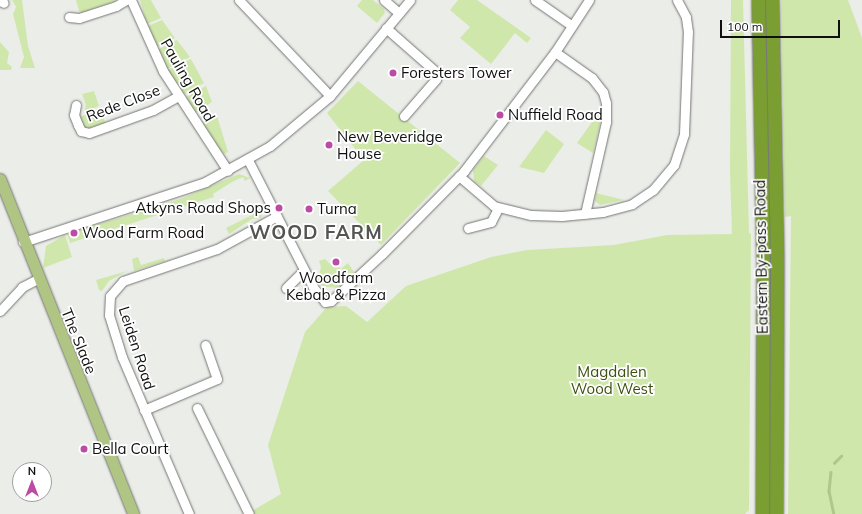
<!DOCTYPE html>
<style>
body{margin:0}
#map{position:relative;width:862px;height:514px;overflow:hidden;background:#ebede9;font-family:Mulish,sans-serif}
div>[style]{position:absolute}
[style*='--x']{left:calc(var(--x)*1px);top:calc(var(--y)*1px);width:calc(var(--w)*1px);rotate:calc(var(--a)*1deg)}
.green>*{inset:0;background:#d0e7ac}
.stream>*{height:2.5px;margin:-1.25px;padding:0 1.25px;transform-origin:1.25px;border-radius:1.25px;background:#afc78b}
.roads{filter:drop-shadow(0 0 1px #747572) drop-shadow(0 0 1px #747572)}
.minor>*{height:9px;margin:-4.5px;padding:0 4.5px;transform-origin:4.5px;border-radius:4.5px;background:#fff}
.major>*{height:11px;margin:-5.5px;padding:0 5.5px;transform-origin:5.5px;border-radius:5.5px;background:#b0c584}
.highway>*{height:13px;margin:-6.5px;padding:0 6.5px;transform-origin:6.5px;border-radius:6.5px;background:#7b9e32}
.dots>*{width:11px;height:11px;translate:-50% -50%;box-sizing:border-box;border:2px solid #fff;border-radius:50%}
span{translate:-50% -50%;white-space:nowrap;text-align:center;line-height:1.15;-webkit-text-stroke:3.5px #fff;paint-order:stroke}
.poi-label{font-size:15px;color:#0e0f0e}
.left{translate:0 -50%;text-align:left}
.right{translate:-100% -50%;text-align:right}
.street-label{font-size:15px;color:#0e0f0e}
.park-label{font-size:15px;color:#3c500f}
.district-label{font-size:19px;color:#545553;font-weight:700;letter-spacing:1px}
.north{position:absolute;left:12px;top:462px;width:40px;height:40px;box-sizing:border-box;background:#fff;border:1px solid #9f9f9f;border-radius:50%;rotate:0deg;font-size:11px;font-weight:700;line-height:16px;text-align:center;color:#0e0f0e}
.north::after{content:'';display:block;margin:auto;width:14px;height:18px;background:#bc4ba6;clip-path:polygon(50% 0,100% 100%,50% 72%,0 100%)}
.scale{position:absolute;left:720px;top:20px;width:120px;height:18px;box-sizing:border-box;border:2px solid #0e0f0e;border-top:0;padding-left:5px;font-size:12px;line-height:14px;white-space:nowrap;color:#0e0f0e;-webkit-text-stroke:3px #fff;paint-order:stroke}
</style>
<div id="map">
<div class="green">
<div style="clip-path:polygon(12px 0,22px 0,28px 46px,35px 68px,20px 68px,24px 57px,13px 14px,16px 7px)"></div>
<div style="clip-path:polygon(76px 0,115px 0,115px 1px,82px 13px,79px 11px)"></div>
<div style="clip-path:polygon(140px 0,151px 0,161px 18px,147px 24px)"></div>
<div style="clip-path:polygon(362px 0,373px 0,384px 9px,385px 13px,377px 23px,357px 6px)"></div>
<div style="clip-path:polygon(458px 0,477px 0,531px 38px,527px 43px,515px 33px,491px 64px,460px 38px,470px 27px,450px 10px)"></div>
<div style="clip-path:polygon(731px 0,743px 0,749px 233px,751px 234px,749px 510px,745px 514px,254px 514px,252px 511px,281px 494px,268px 445px,305px 332px,327px 307px,346px 306px,367px 322px,406px 286px,491px 257px,527px 250px,614px 245px,667px 235px,732px 234px,730px 171px)"></div>
<div style="clip-path:polygon(781px 0,848px 0,862px 38px,862px 514px,788px 514px,791px 216px,785px 217px)"></div>
<div style="clip-path:polygon(162px 20px,175px 38px,156px 47px,148px 26px)"></div>
<div style="clip-path:polygon(177px 40px,190px 57px,167px 69px,157px 50px)"></div>
<div style="clip-path:polygon(0 42px,9px 52px,7px 63px,12px 67px,11px 70px,0 70px)"></div>
<div style="clip-path:polygon(191px 59px,204px 83px,182px 95px,168px 70px)"></div>
<div style="clip-path:polygon(358px 81px,460px 163px,381px 245px,328px 191px,364px 160px,327px 113px)"></div>
<div style="clip-path:polygon(206px 86px,212px 102px,194px 114px,184px 98px)"></div>
<div style="clip-path:polygon(94px 91px,99px 106px,84px 112px,86px 105px,82px 94px)"></div>
<div style="clip-path:polygon(100px 108px,106px 125px,85px 129px,80px 117px)"></div>
<div style="clip-path:polygon(600px 111px,601px 120px,593px 153px,577px 143px)"></div>
<div style="clip-path:polygon(217px 116px,228px 152px,224px 154px,200px 124px)"></div>
<div style="clip-path:polygon(546px 130px,564px 144px,544px 173px,519px 167px)"></div>
<div style="clip-path:polygon(484px 156px,498px 165px,481px 186px,474px 181px,473px 170px)"></div>
<div style="clip-path:polygon(239px 174px,250px 178px,245px 181px,243px 177px,232px 182px,213px 194px,214px 197px,70px 243px,67px 234px,180px 199px)"></div>
<div style="clip-path:polygon(596px 193px,624px 200px,600px 205px,595px 201px)"></div>
<div style="clip-path:polygon(264px 207px,261px 218px,252px 219px,229px 234px,226px 228px,260px 211px,259px 209px)"></div>
<div style="clip-path:polygon(65px 235px,72px 257px,43px 268px,46px 246px)"></div>
<div style="clip-path:polygon(138px 257px,141px 265px,164px 258px,165px 261px,134px 271px,132px 259px)"></div>
<div style="clip-path:polygon(325px 259px,331px 265px,334px 262px,341px 269px,348px 263px,354px 272px,337px 288px,322px 286px,318px 280px,321px 267px,319px 261px)"></div>
<div style="clip-path:polygon(127px 271px,109px 281px,102px 291px,99px 290px,96px 280px)"></div>
</div>
<div class="stream">
<div style="--x:834;--y:463;--w:10;--a:-45"></div>
<div style="--x:831;--y:472;--w:19;--a:96"></div>
<div style="--x:829;--y:491;--w:24;--a:78"></div>
</div>
<div class="roads">
<div class="minor">
<div style="--x:131;--y:0;--w:78;--a:65.7"></div>
<div style="--x:163;--y:71;--w:119;--a:57"></div>
<div style="--x:239;--y:0;--w:132;--a:46.5"></div>
<div style="--x:384;--y:0;--w:20;--a:41"></div>
<div style="--x:535;--y:0;--w:44;--a:34.8"></div>
<div style="--x:0;--y:1;--w:4;--a:27"></div>
<div style="--x:69;--y:17;--w:10;--a:6"></div>
<div style="--x:79;--y:18;--w:39;--a:-18"></div>
<div style="--x:116;--y:6;--w:12;--a:-31"></div>
<div style="--x:386;--y:28;--w:68;--a:41.4"></div>
<div style="--x:437;--y:73;--w:6;--a:99"></div>
<div style="--x:436;--y:79;--w:49;--a:130.9"></div>
<div style="--x:555;--y:52;--w:45;--a:35.1"></div>
<div style="--x:592;--y:78;--w:18;--a:52"></div>
<div style="--x:603;--y:92;--w:11;--a:75"></div>
<div style="--x:606;--y:103;--w:19;--a:90"></div>
<div style="--x:606;--y:122;--w:94;--a:102.9"></div>
<div style="--x:76;--y:105;--w:10;--a:101"></div>
<div style="--x:74;--y:115;--w:11;--a:68"></div>
<div style="--x:78;--y:125;--w:7;--a:63"></div>
<div style="--x:81;--y:131;--w:8;--a:14"></div>
<div style="--x:89;--y:133;--w:68;--a:-19.8"></div>
<div style="--x:153;--y:110;--w:29;--a:-29"></div>
<div style="--x:248;--y:160;--w:143;--a:62.9"></div>
<div style="--x:313;--y:287;--w:19;--a:51"></div>
<div style="--x:325;--y:302;--w:6;--a:-9"></div>
<div style="--x:331;--y:301;--w:69;--a:-42.7"></div>
<div style="--x:382;--y:254;--w:117;--a:-45.3"></div>
<div style="--x:464;--y:171;--w:150;--a:-52.6"></div>
<div style="--x:555;--y:52;--w:62;--a:-56.8"></div>
<div style="--x:459;--y:176;--w:46;--a:40.6"></div>
<div style="--x:494;--y:206;--w:38;--a:14"></div>
<div style="--x:531;--y:215;--w:31;--a:2"></div>
<div style="--x:562;--y:216;--w:41;--a:-5.6"></div>
<div style="--x:603;--y:212;--w:30;--a:-15"></div>
<div style="--x:632;--y:204;--w:25;--a:-34"></div>
<div style="--x:653;--y:190;--w:33;--a:-50"></div>
<div style="--x:674;--y:165;--w:33;--a:-72"></div>
<div style="--x:684;--y:134;--w:102;--a:-87.8"></div>
<div style="--x:688;--y:32;--w:15;--a:-98"></div>
<div style="--x:686;--y:17;--w:19;--a:-118"></div>
<div style="--x:468;--y:228;--w:24;--a:-15"></div>
<div style="--x:491;--y:222;--w:16;--a:-63"></div>
<div style="--x:23;--y:242;--w:192;--a:-18.2"></div>
<div style="--x:205;--y:182;--w:74;--a:-29"></div>
<div style="--x:270;--y:146;--w:78;--a:-39.8"></div>
<div style="--x:330;--y:96;--w:125;--a:-50.2"></div>
<div style="--x:286;--y:288;--w:25;--a:-45"></div>
<div style="--x:0;--y:311;--w:33;--a:-47"></div>
<div style="--x:22;--y:287;--w:18;--a:-27"></div>
<div style="--x:197;--y:408;--w:118;--a:63.9"></div>
<div style="--x:144;--y:410;--w:79;--a:-23"></div>
<div style="--x:217;--y:379;--w:36;--a:-109"></div>
<div style="--x:189;--y:514;--w:171;--a:-113.1"></div>
<div style="--x:122;--y:357;--w:44;--a:-107.2"></div>
<div style="--x:109;--y:315;--w:19;--a:-87"></div>
<div style="--x:110;--y:296;--w:20;--a:-49"></div>
<div style="--x:123;--y:281;--w:99;--a:-18.8"></div>
<div style="--x:217;--y:249;--w:68;--a:-28.8"></div>
</div>
<div class="major">
<div style="--x:0;--y:179;--w:360;--a:68.3"></div>
</div>
<div class="highway">
<div style="--x:758;--y:0;--w:262;--a:88.9"></div>
<div style="--x:763;--y:262;--w:252;--a:90.2"></div>
<div style="--x:772;--y:0;--w:262;--a:88.9"></div>
<div style="--x:777;--y:262;--w:252;--a:90.2"></div>
</div>
</div>
<div class="dots">
<div style="left:393px;top:73px;background:#bc4ba6"></div>
<div style="left:500px;top:115px;background:#bc4ba6"></div>
<div style="left:329px;top:145px;background:#bc4ba6"></div>
<div style="left:279px;top:208px;background:#bc4ba6"></div>
<div style="left:309px;top:209px;background:#bc4ba6"></div>
<div style="left:74px;top:233px;background:#bc4ba6"></div>
<div style="left:336px;top:262px;background:#bc4ba6"></div>
<div style="left:84px;top:449px;background:#bc4ba6"></div>
</div>
<div class="poi-label">
<span class="left" style="left:401px;top:73px">Foresters Tower</span>
<span class="left" style="left:508px;top:115px">Nuffield Road</span>
<span class="left" style="left:337px;top:145px">New Beveridge<br>House</span>
<span class="right" style="left:271px;top:208px">Atkyns Road Shops</span>
<span class="left" style="left:317px;top:209px">Turna</span>
<span class="left" style="left:82px;top:233px">Wood Farm Road</span>
<span style="left:336px;top:286px">Woodfarm<br>Kebab &amp; Pizza</span>
<span class="left" style="left:92px;top:449px">Bella Court</span>
</div>
<div class="street-label">
<span style="left:188px;top:80px;rotate:60deg">Pauling Road</span>
<span style="left:123px;top:103px;rotate:-21deg">Rede Close</span>
<span style="left:761px;top:257px;rotate:-91deg">Eastern By-pass Road</span>
<span style="left:79px;top:341px;rotate:68deg">The Slade</span>
<span style="left:137px;top:348px;rotate:72deg">Leiden Road</span>
</div>
<div class="park-label">
<span style="left:612px;top:380px">Magdalen<br>Wood West</span>
</div>
<div class="district-label">
<span style="left:316px;top:233px">WOOD FARM</span>
</div>
<div class="north">N</div>
<div class="scale">100 m</div>
</div>
